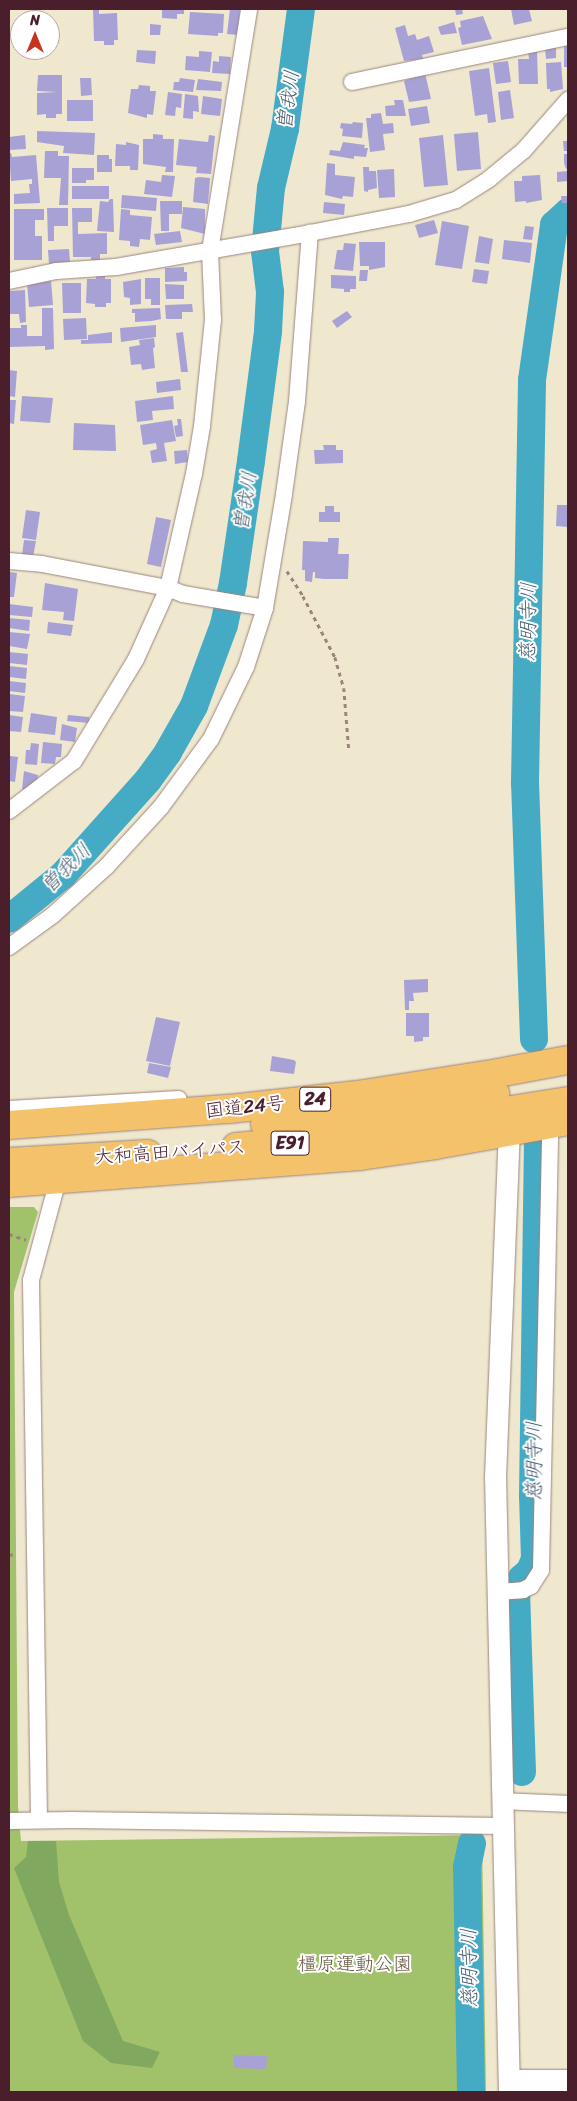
<!DOCTYPE html>
<meta charset="utf-8">
<style>
body{margin:0}
#map{position:relative;width:577px;height:2101px;overflow:hidden;background:#efe8cf;font-family:Sriracha,"Klee One",sans-serif}
div>[style]{position:absolute}
[style*='--x']{left:calc(var(--x)*1px);top:calc(var(--y)*1px);width:calc(var(--w)*1px);rotate:calc(var(--a)*1deg)}
.green>*{inset:0;background:#a1c26b}
.forest>*{inset:0;background:#80a85f}
.river>*{height:28px;margin:-14px;padding:0 14px;transform-origin:14px;border-radius:14px;background:#45abc5}
.building>*{inset:0;background:#a8a1d5}
.path>*{height:2.5px;margin-top:-1.25px;transform-origin:0;background:repeating-linear-gradient(90deg,#9c847d 0 4px,transparent 0 8px)}
.roads{filter:drop-shadow(0 0 1px #9c847d) drop-shadow(0 0 1px #9c847d)}
.minor>*{height:16px;margin:-8px;padding:0 8px;transform-origin:8px;border-radius:8px;background:#fff}
.tertiary>*{height:21px;margin:-10.5px;padding:0 10.5px;transform-origin:10.5px;border-radius:10.5px;background:#fff}
.trunk>*{height:28px;margin:-14px;padding:0 14px;transform-origin:14px;border-radius:14px;background:#f4c26a}
span{translate:-50% -50%;white-space:nowrap;text-align:center;line-height:1.15;-webkit-text-stroke:4px #fff;paint-order:stroke}
.shield-label span{padding:1px 4px;background:#fff;border:1px solid;border-radius:4px;-webkit-text-stroke-width:0}
.shield-label{font-size:18px;color:#4a1f2b;font-weight:700}
.street-label{font-size:19px;color:#4a1f2b}
.park-label{font-size:19px;color:#685841}
.water-label{font-size:20px;color:#485e70;font-style:italic}
.frame{position:absolute;inset:0;border:10px solid #4a1f2b;pointer-events:none}
.north{position:absolute;left:10px;top:10px;width:50px;height:50px;box-sizing:border-box;background:#fff;border:1px solid #b7a5aa;border-radius:50%;rotate:0deg;font-size:14px;font-weight:700;line-height:20px;text-align:center;color:#4a1f2b}
.north::after{content:'';display:block;margin:auto;width:18px;height:22px;background:#c8321e;clip-path:polygon(50% 0,100% 100%,50% 72%,0 100%)}
</style>
<div id="map">
<div class="green">
<div style="clip-path:polygon(9px 1207px,34px 1207px,38px 1212px,14px 1292px,18px 1806px,21px 1841px,482px 1835px,486px 2092px,9px 2092px)"></div>
</div>
<div class="forest">
<div style="clip-path:polygon(28px 1841px,56px 1841px,59px 1882px,69px 1915px,123px 2041px,160px 2052px,152px 2068px,111px 2063px,83px 2041px,14px 1868px,26px 1857px)"></div>
</div>
<div class="river">
<div style="--x:9;--y:919;--w:70;--a:-39.2"></div>
<div style="--x:63;--y:875;--w:127;--a:-48.2"></div>
<div style="--x:148;--y:780;--w:34;--a:-54"></div>
<div style="--x:168;--y:752;--w:53;--a:-60.5"></div>
<div style="--x:194;--y:706;--w:86;--a:-69.7"></div>
<div style="--x:224;--y:625;--w:43;--a:-77.9"></div>
<div style="--x:233;--y:583;--w:123;--a:-81.6"></div>
<div style="--x:251;--y:461;--w:131;--a:-82.5"></div>
<div style="--x:268;--y:331;--w:39;--a:-87"></div>
<div style="--x:270;--y:292;--w:41;--a:-97"></div>
<div style="--x:265;--y:251;--w:63;--a:-84.6"></div>
<div style="--x:271;--y:188;--w:61;--a:-76.7"></div>
<div style="--x:285;--y:129;--w:121;--a:-82.4"></div>
<div style="--x:534;--y:1039;--w:256;--a:-92"></div>
<div style="--x:525;--y:783;--w:403;--a:-89"></div>
<div style="--x:532;--y:380;--w:157;--a:-81.9"></div>
<div style="--x:554;--y:225;--w:19;--a:-43"></div>
<div style="--x:522;--y:1772;--w:177;--a:-91.9"></div>
<div style="--x:516;--y:1595;--w:18;--a:-71"></div>
<div style="--x:522;--y:1578;--w:11;--a:-41"></div>
<div style="--x:530;--y:1571;--w:13;--a:-67"></div>
<div style="--x:535;--y:1559;--w:63;--a:-91.8"></div>
<div style="--x:533;--y:1496;--w:352;--a:-89.2"></div>
<div style="--x:471;--y:2092;--w:225;--a:-91"></div>
<div style="--x:467;--y:1867;--w:24;--a:-78"></div>
</div>
<div class="building">
<div style="clip-path:polygon(93px 9px,99px 9px,99px 14px,117px 13px,118px 40px,114px 40px,114px 45px,104px 45px,104px 41px,94px 41px)"></div>
<div style="clip-path:polygon(162px 9px,184px 9px,184px 14px,177px 14px,177px 19px,162px 18px)"></div>
<div style="clip-path:polygon(230px 9px,240px 9px,238px 35px,227px 34px)"></div>
<div style="clip-path:polygon(455px 9px,462px 9px,463px 14px,456px 15px)"></div>
<div style="clip-path:polygon(511px 9px,529px 9px,532px 21px,514px 25px)"></div>
<div style="clip-path:polygon(190px 12px,224px 14px,223px 33px,218px 33px,218px 36px,188px 34px)"></div>
<div style="clip-path:polygon(483px 16px,492px 39px,462px 45px,458px 28px,461px 27px,460px 21px)"></div>
<div style="clip-path:polygon(454px 22px,457px 33px,441px 35px,438px 27px)"></div>
<div style="clip-path:polygon(150px 24px,161px 25px,160px 35px,150px 35px)"></div>
<div style="clip-path:polygon(405px 25px,408px 36px,415px 34px,417px 40px,429px 36px,434px 52px,422px 55px,423px 59px,404px 61px,395px 28px)"></div>
<div style="clip-path:polygon(564px 46px,568px 46px,568px 67px,564px 67px)"></div>
<div style="clip-path:polygon(545px 48px,556px 48px,556px 58px,546px 59px)"></div>
<div style="clip-path:polygon(137px 50px,156px 51px,155px 64px,136px 62px)"></div>
<div style="clip-path:polygon(199px 51px,212px 52px,210px 72px,185px 70px,186px 56px,199px 57px)"></div>
<div style="clip-path:polygon(528px 51px,537px 51px,538px 84px,519px 84px,518px 59px,529px 59px)"></div>
<div style="clip-path:polygon(219px 56px,231px 57px,230px 74px,212px 73px,213px 61px,219px 62px)"></div>
<div style="clip-path:polygon(508px 61px,511px 82px,496px 84px,493px 63px)"></div>
<div style="clip-path:polygon(561px 62px,563px 89px,550px 92px,550px 89px,547px 89px,546px 63px)"></div>
<div style="clip-path:polygon(489px 68px,496px 122px,488px 123px,487px 114px,475px 116px,469px 71px)"></div>
<div style="clip-path:polygon(425px 73px,431px 99px,409px 102px,404px 81px)"></div>
<div style="clip-path:polygon(38px 75px,62px 75px,62px 114px,56px 114px,56px 118px,46px 118px,46px 114px,37px 115px,37px 93px,57px 92px,37px 91px)"></div>
<div style="clip-path:polygon(80px 78px,91px 78px,92px 95px,81px 96px)"></div>
<div style="clip-path:polygon(180px 78px,195px 80px,193px 92px,173px 90px,174px 82px,179px 82px)"></div>
<div style="clip-path:polygon(198px 79px,222px 82px,221px 91px,196px 90px)"></div>
<div style="clip-path:polygon(139px 85px,150px 86px,150px 91px,156px 91px,153px 115px,147px 114px,147px 118px,128px 113px,131px 89px,138px 89px)"></div>
<div style="clip-path:polygon(510px 90px,514px 118px,501px 120px,498px 92px)"></div>
<div style="clip-path:polygon(168px 92px,182px 94px,181px 108px,176px 107px,175px 116px,165px 115px)"></div>
<div style="clip-path:polygon(185px 94px,198px 96px,199px 112px,193px 111px,193px 119px,183px 118px)"></div>
<div style="clip-path:polygon(203px 96px,222px 99px,220px 116px,201px 114px)"></div>
<div style="clip-path:polygon(67px 100px,93px 100px,93px 121px,67px 121px)"></div>
<div style="clip-path:polygon(394px 100px,403px 100px,406px 116px,386px 116px,385px 106px,395px 105px)"></div>
<div style="clip-path:polygon(427px 106px,430px 123px,411px 126px,408px 109px)"></div>
<div style="clip-path:polygon(381px 113px,383px 124px,393px 123px,394px 133px,383px 134px,385px 150px,370px 152px,366px 118px,371px 118px,371px 114px)"></div>
<div style="clip-path:polygon(353px 122px,363px 123px,362px 138px,342px 136px,343px 129px,340px 128px,341px 123px,352px 124px)"></div>
<div style="clip-path:polygon(37px 131px,95px 133px,94px 155px,63px 153px,64px 146px,37px 142px)"></div>
<div style="clip-path:polygon(478px 132px,481px 169px,457px 171px,454px 134px)"></div>
<div style="clip-path:polygon(153px 134px,163px 135px,163px 139px,174px 139px,173px 172px,165px 172px,166px 167px,143px 164px,143px 139px,153px 139px)"></div>
<div style="clip-path:polygon(25px 135px,26px 149px,9px 150px,9px 137px)"></div>
<div style="clip-path:polygon(209px 135px,215px 136px,211px 174px,196px 173px,197px 167px,176px 165px,179px 139px,208px 142px)"></div>
<div style="clip-path:polygon(443px 135px,448px 185px,424px 187px,419px 138px)"></div>
<div style="clip-path:polygon(563px 141px,568px 141px,568px 151px,564px 151px)"></div>
<div style="clip-path:polygon(126px 142px,139px 145px,138px 170px,130px 170px,130px 166px,115px 166px,116px 144px,126px 145px)"></div>
<div style="clip-path:polygon(343px 142px,365px 145px,364px 148px,368px 148px,366px 157px,354px 156px,354px 159px,329px 155px,330px 150px,340px 151px)"></div>
<div style="clip-path:polygon(45px 151px,58px 151px,58px 156px,69px 156px,68px 205px,59px 205px,61px 178px,44px 178px)"></div>
<div style="clip-path:polygon(9px 153px,11px 153px,12px 157px,36px 155px,40px 203px,14px 204px,14px 194px,30px 193px,29px 184px,32px 184px,32px 179px,11px 181px)"></div>
<div style="clip-path:polygon(564px 154px,568px 154px,568px 168px,566px 169px,564px 163px)"></div>
<div style="clip-path:polygon(97px 155px,109px 155px,109px 159px,112px 159px,112px 172px,97px 172px)"></div>
<div style="clip-path:polygon(327px 163px,335px 164px,335px 175px,355px 177px,353px 197px,343px 196px,342px 199px,325px 195px)"></div>
<div style="clip-path:polygon(363px 167px,369px 167px,369px 171px,376px 171px,377px 188px,368px 190px,368px 192px,364px 191px)"></div>
<div style="clip-path:polygon(72px 168px,94px 168px,94px 180px,86px 180px,86px 183px,72px 183px)"></div>
<div style="clip-path:polygon(394px 169px,395px 197px,379px 198px,377px 170px)"></div>
<div style="clip-path:polygon(568px 171px,568px 181px,557px 182px,557px 172px)"></div>
<div style="clip-path:polygon(162px 175px,175px 176px,172px 197px,144px 194px,146px 180px,161px 182px)"></div>
<div style="clip-path:polygon(540px 175px,542px 200px,526px 203px,526px 201px,515px 202px,514px 181px,522px 181px,522px 176px)"></div>
<div style="clip-path:polygon(199px 177px,210px 178px,208px 204px,193px 202px,195px 178px)"></div>
<div style="clip-path:polygon(72px 186px,109px 186px,109px 199px,72px 199px)"></div>
<div style="clip-path:polygon(122px 195px,157px 198px,156px 211px,121px 208px)"></div>
<div style="clip-path:polygon(561px 196px,568px 196px,568px 203px,562px 203px)"></div>
<div style="clip-path:polygon(110px 199px,113px 199px,114px 232px,97px 231px,100px 201px,108px 202px)"></div>
<div style="clip-path:polygon(160px 201px,182px 201px,182px 214px,169px 214px,169px 231px,161px 231px)"></div>
<div style="clip-path:polygon(324px 202px,345px 204px,344px 215px,323px 213px)"></div>
<div style="clip-path:polygon(183px 207px,205px 209px,205px 234px,181px 228px)"></div>
<div style="clip-path:polygon(47px 208px,68px 208px,68px 226px,54px 226px,54px 241px,48px 241px)"></div>
<div style="clip-path:polygon(72px 208px,92px 208px,92px 222px,78px 222px,78px 234px,107px 233px,107px 254px,100px 254px,100px 260px,91px 260px,91px 257px,73px 257px)"></div>
<div style="clip-path:polygon(14px 209px,44px 209px,44px 220px,35px 220px,35px 236px,42px 236px,42px 260px,14px 260px)"></div>
<div style="clip-path:polygon(121px 209px,130px 210px,130px 215px,152px 217px,150px 240px,140px 239px,139px 247px,130px 246px,130px 241px,119px 240px)"></div>
<div style="clip-path:polygon(434px 220px,438px 233px,419px 238px,415px 225px)"></div>
<div style="clip-path:polygon(442px 221px,469px 226px,462px 269px,435px 265px)"></div>
<div style="clip-path:polygon(525px 226px,534px 227px,532px 240px,523px 239px)"></div>
<div style="clip-path:polygon(180px 231px,182px 242px,156px 245px,154px 234px)"></div>
<div style="clip-path:polygon(479px 236px,493px 239px,489px 264px,475px 262px)"></div>
<div style="clip-path:polygon(504px 240px,532px 243px,530px 263px,502px 259px)"></div>
<div style="clip-path:polygon(359px 242px,385px 242px,385px 267px,369px 270px,369px 266px,360px 266px)"></div>
<div style="clip-path:polygon(344px 243px,356px 244px,353px 271px,334px 269px,337px 250px,343px 250px)"></div>
<div style="clip-path:polygon(69px 249px,70px 262px,49px 264px,48px 250px)"></div>
<div style="clip-path:polygon(184px 267px,184px 272px,187px 272px,187px 281px,165px 282px,165px 268px)"></div>
<div style="clip-path:polygon(474px 269px,489px 271px,487px 284px,472px 282px)"></div>
<div style="clip-path:polygon(360px 270px,368px 270px,367px 281px,359px 281px)"></div>
<div style="clip-path:polygon(331px 275px,356px 276px,356px 289px,350px 289px,350px 292px,344px 292px,344px 289px,331px 288px)"></div>
<div style="clip-path:polygon(96px 276px,105px 276px,105px 279px,111px 279px,111px 303px,106px 303px,106px 307px,95px 307px,95px 304px,86px 303px,87px 279px,96px 279px)"></div>
<div style="clip-path:polygon(145px 278px,160px 278px,160px 305px,151px 305px,151px 299px,145px 299px)"></div>
<div style="clip-path:polygon(141px 279px,141px 304px,130px 305px,130px 298px,124px 297px,123px 282px)"></div>
<div style="clip-path:polygon(51px 281px,53px 305px,29px 307px,27px 283px)"></div>
<div style="clip-path:polygon(62px 283px,81px 283px,81px 313px,63px 313px)"></div>
<div style="clip-path:polygon(165px 284px,184px 285px,184px 299px,166px 299px)"></div>
<div style="clip-path:polygon(25px 290px,26px 322px,20px 323px,19px 314px,9px 314px,9px 291px)"></div>
<div style="clip-path:polygon(192px 304px,193px 312px,182px 312px,182px 319px,166px 319px,165px 305px)"></div>
<div style="clip-path:polygon(42px 308px,53px 308px,54px 349px,45px 350px,45px 346px,9px 347px,9px 328px,21px 328px,21px 325px,27px 325px,27px 336px,42px 336px)"></div>
<div style="clip-path:polygon(160px 308px,161px 319px,152px 321px,135px 322px,135px 313px,132px 313px,132px 309px)"></div>
<div style="clip-path:polygon(347px 311px,352px 317px,337px 328px,332px 321px)"></div>
<div style="clip-path:polygon(86px 318px,87px 339px,64px 340px,63px 319px)"></div>
<div style="clip-path:polygon(156px 325px,156px 337px,121px 342px,120px 328px)"></div>
<div style="clip-path:polygon(112px 332px,112px 343px,81px 344px,81px 340px,88px 340px,88px 335px)"></div>
<div style="clip-path:polygon(183px 332px,188px 372px,181px 372px,176px 333px)"></div>
<div style="clip-path:polygon(154px 338px,155px 347px,153px 348px,155px 368px,142px 370px,141px 364px,131px 365px,129px 347px,140px 345px,139px 340px)"></div>
<div style="clip-path:polygon(9px 370px,17px 371px,15px 397px,9px 396px)"></div>
<div style="clip-path:polygon(180px 379px,181px 390px,157px 393px,156px 382px)"></div>
<div style="clip-path:polygon(22px 396px,53px 398px,50px 423px,20px 421px)"></div>
<div style="clip-path:polygon(173px 396px,174px 409px,152px 411px,153px 420px,137px 422px,135px 401px)"></div>
<div style="clip-path:polygon(9px 400px,16px 400px,14px 424px,9px 423px)"></div>
<div style="clip-path:polygon(177px 419px,181px 419px,183px 436px,176px 437px,174px 426px,178px 425px)"></div>
<div style="clip-path:polygon(172px 420px,176px 441px,164px 443px,167px 461px,152px 463px,150px 451px,157px 449px,156px 443px,143px 445px,140px 425px)"></div>
<div style="clip-path:polygon(74px 423px,115px 425px,116px 451px,73px 450px)"></div>
<div style="clip-path:polygon(323px 445px,336px 445px,336px 450px,343px 450px,343px 463px,315px 464px,314px 450px,324px 450px)"></div>
<div style="clip-path:polygon(187px 450px,188px 462px,175px 464px,174px 451px)"></div>
<div style="clip-path:polygon(557px 505px,568px 505px,568px 527px,556px 526px)"></div>
<div style="clip-path:polygon(325px 506px,334px 506px,334px 512px,340px 512px,340px 522px,319px 522px,319px 512px,325px 512px)"></div>
<div style="clip-path:polygon(26px 510px,40px 512px,36px 540px,22px 538px)"></div>
<div style="clip-path:polygon(156px 517px,171px 520px,161px 567px,147px 564px)"></div>
<div style="clip-path:polygon(328px 538px,339px 538px,338px 554px,349px 554px,348px 579px,324px 579px,315px 578px,315px 572px,313px 572px,312px 582px,305px 581px,305px 570px,302px 570px,303px 541px,328px 542px)"></div>
<div style="clip-path:polygon(24px 540px,36px 541px,33px 557px,22px 555px)"></div>
<div style="clip-path:polygon(9px 572px,17px 573px,14px 597px,9px 597px)"></div>
<div style="clip-path:polygon(45px 583px,78px 589px,74px 621px,63px 620px,64px 612px,42px 610px)"></div>
<div style="clip-path:polygon(9px 604px,33px 607px,32px 617px,9px 615px)"></div>
<div style="clip-path:polygon(9px 618px,30px 620px,29px 631px,9px 628px)"></div>
<div style="clip-path:polygon(48px 622px,73px 625px,71px 636px,47px 633px)"></div>
<div style="clip-path:polygon(9px 632px,30px 634px,27px 649px,9px 646px)"></div>
<div style="clip-path:polygon(9px 652px,28px 654px,27px 665px,9px 663px)"></div>
<div style="clip-path:polygon(9px 666px,27px 668px,26px 679px,9px 677px)"></div>
<div style="clip-path:polygon(9px 681px,26px 683px,25px 693px,9px 691px)"></div>
<div style="clip-path:polygon(9px 694px,25px 696px,23px 712px,9px 711px)"></div>
<div style="clip-path:polygon(31px 713px,57px 717px,55px 735px,28px 732px)"></div>
<div style="clip-path:polygon(9px 715px,23px 717px,21px 732px,9px 731px)"></div>
<div style="clip-path:polygon(68px 715px,89px 717px,89px 723px,67px 721px)"></div>
<div style="clip-path:polygon(62px 724px,77px 728px,75px 742px,60px 740px)"></div>
<div style="clip-path:polygon(43px 742px,62px 744px,61px 757px,56px 757px,55px 764px,41px 763px)"></div>
<div style="clip-path:polygon(31px 743px,39px 744px,37px 765px,25px 764px,26px 750px,30px 750px)"></div>
<div style="clip-path:polygon(10px 756px,18px 757px,15px 782px,9px 781px)"></div>
<div style="clip-path:polygon(24px 771px,38px 775px,37px 787px,28px 790px,22px 789px)"></div>
<div style="clip-path:polygon(428px 979px,428px 992px,413px 993px,414px 1001px,409px 1001px,409px 1010px,405px 1010px,404px 980px)"></div>
<div style="clip-path:polygon(406px 1013px,429px 1013px,429px 1037px,423px 1037px,423px 1041px,414px 1042px,414px 1036px,406px 1036px)"></div>
<div style="clip-path:polygon(156px 1017px,180px 1022px,170px 1066px,146px 1061px)"></div>
<div style="clip-path:polygon(272px 1056px,294px 1060px,296px 1062px,294px 1074px,270px 1071px)"></div>
<div style="clip-path:polygon(149px 1063px,171px 1067px,168px 1078px,147px 1073px)"></div>
<div style="clip-path:polygon(234px 2055px,267px 2056px,266px 2069px,234px 2068px)"></div>
</div>
<div class="path">
<div style="--x:287;--y:571;--w:30;--a:57"></div>
<div style="--x:303;--y:596;--w:69;--a:62.3"></div>
<div style="--x:335;--y:657;--w:32;--a:74"></div>
<div style="--x:344;--y:688;--w:62;--a:85.4"></div>
<div style="--x:9;--y:1234;--w:18;--a:19"></div>
<div style="--x:9;--y:1555;--w:7;--a:-8"></div>
</div>
<div class="roads">
<div class="minor">
<div style="--x:352;--y:82;--w:221;--a:-11.8"></div>
<div style="--x:9;--y:281;--w:48;--a:-12"></div>
<div style="--x:56;--y:271;--w:60;--a:-3.8"></div>
<div style="--x:116;--y:267;--w:197;--a:-9.9"></div>
<div style="--x:310;--y:233;--w:101;--a:-10.9"></div>
<div style="--x:409;--y:214;--w:49;--a:-16.6"></div>
<div style="--x:456;--y:200;--w:39;--a:-32"></div>
<div style="--x:489;--y:179;--w:45;--a:-39.6"></div>
<div style="--x:524;--y:150;--w:67;--a:-48.7"></div>
<div style="--x:9;--y:561;--w:33;--a:5"></div>
<div style="--x:42;--y:564;--w:128;--a:10.8"></div>
<div style="--x:168;--y:588;--w:16;--a:22"></div>
<div style="--x:183;--y:594;--w:83;--a:9.7"></div>
<div style="--x:9;--y:811;--w:82;--a:-37.6"></div>
<div style="--x:74;--y:761;--w:119;--a:-58.7"></div>
<div style="--x:136;--y:659;--w:78;--a:-65.7"></div>
<div style="--x:168;--y:588;--w:117;--a:-77.2"></div>
<div style="--x:194;--y:474;--w:49;--a:-80.5"></div>
<div style="--x:202;--y:426;--w:107;--a:-84.1"></div>
<div style="--x:213;--y:320;--w:69;--a:-92.5"></div>
<div style="--x:210;--y:251;--w:245;--a:-80.8"></div>
<div style="--x:9;--y:947;--w:54;--a:-36"></div>
<div style="--x:53;--y:915;--w:73;--a:-42.2"></div>
<div style="--x:107;--y:866;--w:80;--a:-47.5"></div>
<div style="--x:161;--y:807;--w:84;--a:-53.7"></div>
<div style="--x:211;--y:739;--w:80;--a:-64.1"></div>
<div style="--x:246;--y:667;--w:62;--a:-72.1"></div>
<div style="--x:265;--y:608;--w:116;--a:-80.5"></div>
<div style="--x:284;--y:494;--w:94;--a:-82"></div>
<div style="--x:297;--y:401;--w:169;--a:-85.6"></div>
<div style="--x:9;--y:1109;--w:170;--a:-3.4"></div>
<div style="--x:497;--y:1592;--w:26;--a:-4"></div>
<div style="--x:523;--y:1590;--w:9;--a:-27"></div>
<div style="--x:531;--y:1586;--w:19;--a:-58"></div>
<div style="--x:541;--y:1570;--w:445;--a:-88.8"></div>
<div style="--x:503;--y:1801;--w:65;--a:2.6"></div>
<div style="--x:39;--y:1820;--w:540;--a:-90.85"></div>
<div style="--x:31;--y:1280;--w:92;--a:-74.9"></div>
<div style="--x:9;--y:1821;--w:63;--a:-0.9"></div>
<div style="--x:72;--y:1820;--w:432;--a:0.8"></div>
</div>
<div class="tertiary">
<div style="--x:509;--y:2080;--w:59;--a:0"></div>
<div style="--x:509;--y:2092;--w:615;--a:-91.3"></div>
<div style="--x:495;--y:1477;--w:344;--a:-87.7"></div>
</div>
<div class="trunk">
<div style="--x:265;--y:1124;--w:70;--a:-5.7"></div>
<div style="--x:335;--y:1117;--w:162;--a:-8.2"></div>
<div style="--x:9;--y:1125;--w:221;--a:-4.2"></div>
<div style="--x:229;--y:1109;--w:136;--a:-6.3"></div>
<div style="--x:364;--y:1094;--w:136;--a:-8.9"></div>
<div style="--x:498;--y:1073;--w:71;--a:-10.5"></div>
<div style="--x:236;--y:1147;--w:99;--a:-5.2"></div>
<div style="--x:335;--y:1138;--w:236;--a:-9"></div>
<div style="--x:9;--y:1162;--w:139;--a:-3.3"></div>
<div style="--x:9;--y:1183;--w:352;--a:-4.4"></div>
<div style="--x:360;--y:1156;--w:76;--a:-8.3"></div>
<div style="--x:435;--y:1145;--w:135;--a:-10.2"></div>
</div>
</div>
<div class="shield-label">
<span style="left:315px;top:1099px">24</span>
<span style="left:290px;top:1143px">E91</span>
</div>
<div class="street-label">
<span style="left:245px;top:1107px;rotate:-6deg">国道24号</span>
<span style="left:170px;top:1152px;rotate:-4deg">大和高田バイパス</span>
</div>
<div class="park-label">
<span style="left:355px;top:1964px">橿原運動公園</span>
</div>
<div class="water-label">
<span style="left:288px;top:100px;rotate:-82deg">曽我川</span>
<span style="left:245px;top:501px;rotate:-81deg">曽我川</span>
<span style="left:528px;top:622px;rotate:-89deg">慈明寺川</span>
<span style="left:66px;top:868px;rotate:-45deg">曽我川</span>
<span style="left:534px;top:1461px;rotate:-90deg">慈明寺川</span>
<span style="left:469px;top:1968px;rotate:-91deg">慈明寺川</span>
</div>
<div class="frame"></div>
<div class="north">N</div>
</div>
